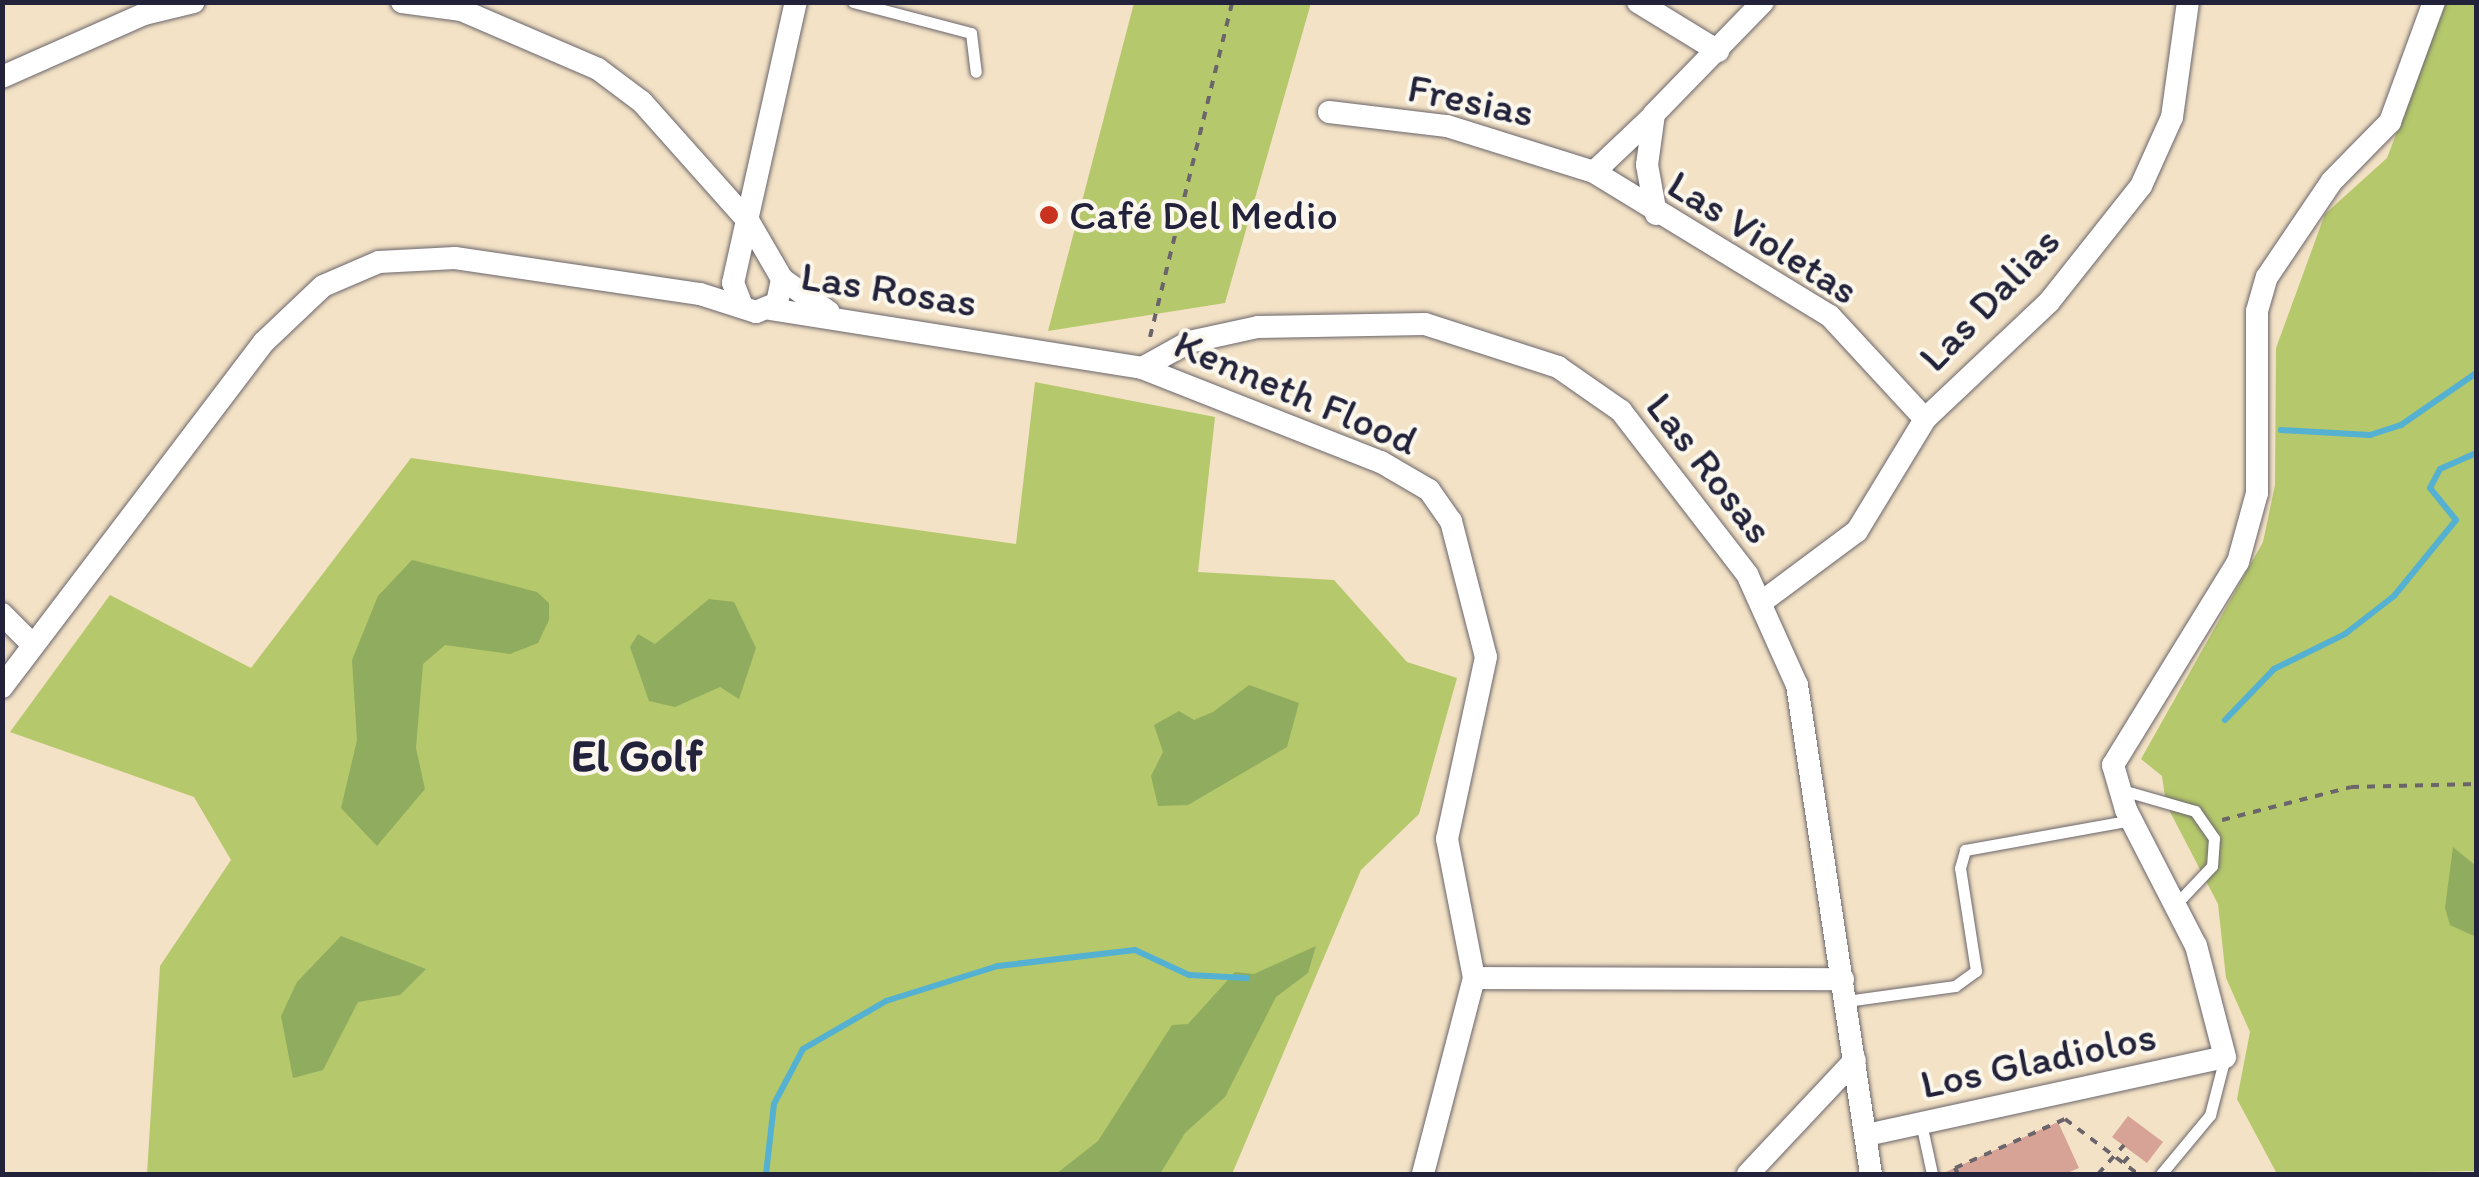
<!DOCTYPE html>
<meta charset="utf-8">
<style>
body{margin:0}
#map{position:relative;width:2479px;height:1177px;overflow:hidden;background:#f3e2c5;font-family:Itim,sans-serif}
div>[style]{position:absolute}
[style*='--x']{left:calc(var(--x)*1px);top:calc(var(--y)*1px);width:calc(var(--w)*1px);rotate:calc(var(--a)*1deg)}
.green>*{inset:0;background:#b5c86b}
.forest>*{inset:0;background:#90ac5f}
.stream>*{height:6px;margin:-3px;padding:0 3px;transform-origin:3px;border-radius:3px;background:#54b1d2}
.building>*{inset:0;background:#d6a396}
.path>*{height:4px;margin-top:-2px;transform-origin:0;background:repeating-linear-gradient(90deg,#6b656b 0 8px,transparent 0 16px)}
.roads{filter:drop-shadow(0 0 2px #6b656b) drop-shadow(0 0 2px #6b656b)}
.lane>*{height:11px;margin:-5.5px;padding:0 5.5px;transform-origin:5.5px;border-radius:5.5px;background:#fff}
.street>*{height:22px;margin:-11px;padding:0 11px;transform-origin:11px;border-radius:11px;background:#fff}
.dots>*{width:28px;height:28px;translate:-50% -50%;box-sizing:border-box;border:5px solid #fbf7ec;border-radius:50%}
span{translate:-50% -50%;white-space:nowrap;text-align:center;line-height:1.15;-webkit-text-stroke:8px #fbf7ec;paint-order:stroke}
.street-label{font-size:42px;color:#22223b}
.poi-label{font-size:42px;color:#22223b}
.left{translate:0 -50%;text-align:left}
.neighbourhood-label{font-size:45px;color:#22223b;font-weight:700}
.frame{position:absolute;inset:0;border:5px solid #22223b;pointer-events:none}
</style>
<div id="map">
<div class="green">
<div style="clip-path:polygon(1134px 3px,1311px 3px,1225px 303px,1048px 331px)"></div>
<div style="clip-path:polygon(2446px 3px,2476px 3px,2476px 1171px,2277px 1174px,2237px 1099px,2250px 1032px,2226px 978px,2218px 904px,2166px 804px,2162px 776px,2141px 759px,2263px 542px,2275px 485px,2276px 348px,2325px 214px,2387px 158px)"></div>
<div style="clip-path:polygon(1035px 382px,1215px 417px,1198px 572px,1334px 580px,1407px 662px,1457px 678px,1419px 814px,1361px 870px,1232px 1174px,147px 1174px,160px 966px,231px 860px,194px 797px,10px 732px,110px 595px,251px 668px,411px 458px,1016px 544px)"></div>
</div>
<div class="forest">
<div style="clip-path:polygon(412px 560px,537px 592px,549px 603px,549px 620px,538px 643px,510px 654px,445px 645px,423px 664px,416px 748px,425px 789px,377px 846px,341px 808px,357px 740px,352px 660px,378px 596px)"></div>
<div style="clip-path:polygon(709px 599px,734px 602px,756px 648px,739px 699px,720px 687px,675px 707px,649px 701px,630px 647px,638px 634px,655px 644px)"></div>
<div style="clip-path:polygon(1249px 685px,1299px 703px,1287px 747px,1188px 805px,1158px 806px,1151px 776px,1163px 752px,1154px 725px,1179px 711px,1194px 720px,1213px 712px)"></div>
<div style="clip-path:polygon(2453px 847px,2476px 866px,2476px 937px,2450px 925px,2445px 908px)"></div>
<div style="clip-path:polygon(341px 936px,426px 969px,400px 995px,358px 1002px,323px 1070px,293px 1078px,281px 1016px,297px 982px)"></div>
<div style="clip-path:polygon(1316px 946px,1308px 973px,1276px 997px,1225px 1097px,1185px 1133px,1160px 1174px,1056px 1174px,1098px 1141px,1172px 1025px,1188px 1024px,1235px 972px,1254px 974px)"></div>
</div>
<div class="stream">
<div style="--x:2281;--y:430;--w:89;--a:3.2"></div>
<div style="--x:2370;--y:435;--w:33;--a:-18"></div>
<div style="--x:2401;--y:425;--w:91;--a:-34.7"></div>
<div style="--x:2225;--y:720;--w:71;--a:-46.1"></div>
<div style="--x:2274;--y:669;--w:79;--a:-26.2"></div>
<div style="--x:2345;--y:634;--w:62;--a:-37.8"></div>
<div style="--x:2394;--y:596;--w:98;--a:-50.8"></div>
<div style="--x:2456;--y:520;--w:41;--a:-129.1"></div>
<div style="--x:2430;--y:488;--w:21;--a:-62"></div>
<div style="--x:2440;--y:469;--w:39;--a:-24"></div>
<div style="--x:766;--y:1174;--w:70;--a:-83.5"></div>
<div style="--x:774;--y:1104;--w:62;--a:-62.2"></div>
<div style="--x:803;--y:1049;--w:96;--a:-30"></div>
<div style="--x:886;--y:1001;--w:117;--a:-17.4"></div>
<div style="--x:998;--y:966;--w:138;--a:-6.7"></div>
<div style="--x:1135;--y:950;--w:60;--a:24.8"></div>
<div style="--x:1189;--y:975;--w:58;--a:3"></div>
</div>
<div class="building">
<div style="clip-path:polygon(2128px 1116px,2163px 1142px,2147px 1163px,2112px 1137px)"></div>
<div style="clip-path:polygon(2058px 1122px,2079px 1168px,2065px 1174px,1941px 1174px)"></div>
</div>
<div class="path">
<div style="--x:1150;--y:337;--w:345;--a:-76.2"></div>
<div style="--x:1221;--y:378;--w:20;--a:-90"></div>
<div style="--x:2222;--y:820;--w:133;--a:-14.3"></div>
<div style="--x:2351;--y:787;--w:125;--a:-1.4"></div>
<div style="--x:2123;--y:1163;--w:15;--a:-48"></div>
<div style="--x:1958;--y:1174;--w:7;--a:-117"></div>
<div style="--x:1955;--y:1168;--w:120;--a:-24"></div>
<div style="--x:2065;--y:1119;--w:91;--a:37"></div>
<div style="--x:2098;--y:1174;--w:39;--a:-48"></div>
</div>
<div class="roads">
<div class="lane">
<div style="--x:853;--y:2;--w:122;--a:14.7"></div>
<div style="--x:971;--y:33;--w:39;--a:83"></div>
<div style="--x:2122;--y:790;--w:76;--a:16"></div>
<div style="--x:2195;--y:811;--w:33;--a:55"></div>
<div style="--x:2214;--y:838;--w:28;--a:94"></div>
<div style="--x:2212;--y:866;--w:54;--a:133.5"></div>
<div style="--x:1846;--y:1001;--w:110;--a:-7.8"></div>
<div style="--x:1955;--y:986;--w:26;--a:-36"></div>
<div style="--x:1976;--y:971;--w:104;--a:-98.8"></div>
<div style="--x:1960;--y:868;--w:19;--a:-74"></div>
<div style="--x:1965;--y:850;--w:169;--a:-10.2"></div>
<div style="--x:1921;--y:1123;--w:52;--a:77.8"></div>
<div style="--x:2161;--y:1174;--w:77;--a:-50.3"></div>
<div style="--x:2210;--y:1115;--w:60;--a:-75.5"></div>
</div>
<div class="street">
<div style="--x:402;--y:2;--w:60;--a:7.7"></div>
<div style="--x:461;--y:10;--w:149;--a:23.3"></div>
<div style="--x:598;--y:69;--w:55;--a:36.9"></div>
<div style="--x:642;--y:102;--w:161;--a:48.3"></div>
<div style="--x:749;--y:222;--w:66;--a:59.9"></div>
<div style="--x:782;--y:279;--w:57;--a:35.1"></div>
<div style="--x:1638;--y:2;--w:94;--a:31.5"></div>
<div style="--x:2;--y:77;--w:155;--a:-23.9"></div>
<div style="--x:144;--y:14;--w:51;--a:-13.5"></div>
<div style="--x:1329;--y:112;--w:119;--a:6.8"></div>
<div style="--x:1447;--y:126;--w:154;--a:17.4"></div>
<div style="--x:1594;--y:172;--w:276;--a:31.4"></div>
<div style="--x:1830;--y:316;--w:140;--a:47.3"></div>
<div style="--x:1594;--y:172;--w:81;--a:-43.5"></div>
<div style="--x:1656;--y:214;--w:50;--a:-100.4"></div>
<div style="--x:1647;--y:165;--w:51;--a:-82.2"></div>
<div style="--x:1654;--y:114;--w:156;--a:-45.8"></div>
<div style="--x:742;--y:306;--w:25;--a:-111"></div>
<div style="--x:733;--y:283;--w:288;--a:-77.4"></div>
<div style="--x:771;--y:309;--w:376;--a:9"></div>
<div style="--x:1142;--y:368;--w:257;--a:21.5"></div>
<div style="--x:1381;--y:462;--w:56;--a:30.3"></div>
<div style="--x:1429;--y:490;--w:38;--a:55"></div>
<div style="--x:1451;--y:521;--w:140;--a:75.6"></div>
<div style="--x:1486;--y:657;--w:186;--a:102.1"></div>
<div style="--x:1447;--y:839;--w:142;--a:79"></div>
<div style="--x:1474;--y:978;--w:203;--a:104.6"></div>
<div style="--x:1142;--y:368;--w:54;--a:-29"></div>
<div style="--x:1189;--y:342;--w:71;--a:-12.3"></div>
<div style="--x:1258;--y:327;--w:167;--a:-1"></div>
<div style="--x:1425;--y:324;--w:140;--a:17.9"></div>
<div style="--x:1558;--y:367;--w:77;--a:34.9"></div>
<div style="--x:1621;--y:411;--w:206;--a:52.3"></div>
<div style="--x:1747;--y:574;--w:122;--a:65.8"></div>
<div style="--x:1797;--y:685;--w:495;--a:81.4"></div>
<div style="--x:1763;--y:601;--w:117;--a:-36.7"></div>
<div style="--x:1857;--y:531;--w:131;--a:-58.7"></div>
<div style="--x:1925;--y:419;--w:170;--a:-43.3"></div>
<div style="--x:2049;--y:302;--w:148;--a:-51.6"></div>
<div style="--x:2141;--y:186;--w:76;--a:-65.8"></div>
<div style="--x:2172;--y:117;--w:116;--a:-82.1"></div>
<div style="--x:2;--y:614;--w:42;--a:45"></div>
<div style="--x:2;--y:687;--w:433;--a:-52.8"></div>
<div style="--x:264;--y:342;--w:81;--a:-43.5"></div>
<div style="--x:323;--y:286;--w:61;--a:-23.2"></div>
<div style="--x:379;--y:262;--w:76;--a:-3"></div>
<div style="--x:455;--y:258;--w:248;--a:8.4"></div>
<div style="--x:700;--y:294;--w:59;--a:17.8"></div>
<div style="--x:756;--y:312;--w:23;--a:-23"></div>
<div style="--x:777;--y:303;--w:25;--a:-78"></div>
<div style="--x:1474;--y:978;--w:369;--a:0.2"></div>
<div style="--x:1867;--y:1135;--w:366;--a:-12.3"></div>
<div style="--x:2225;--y:1057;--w:115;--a:-104.6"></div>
<div style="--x:2196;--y:946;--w:153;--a:-117.2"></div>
<div style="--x:2126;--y:810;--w:47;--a:-106.1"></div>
<div style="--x:2113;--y:765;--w:238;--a:-58.4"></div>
<div style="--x:2238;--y:562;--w:72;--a:-74.6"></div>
<div style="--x:2257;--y:493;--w:182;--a:-90"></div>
<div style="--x:2257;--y:311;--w:35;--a:-74"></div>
<div style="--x:2267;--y:277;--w:116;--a:-55.9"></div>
<div style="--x:2332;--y:181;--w:83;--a:-45.5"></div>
<div style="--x:2390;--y:122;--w:128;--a:-69.9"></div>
<div style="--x:1748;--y:1174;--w:156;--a:-46.8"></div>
</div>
</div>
<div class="dots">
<div style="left:1049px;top:215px;background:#c8321e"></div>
</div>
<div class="street-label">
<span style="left:1471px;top:100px;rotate:12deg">Fresias</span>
<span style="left:1763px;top:237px;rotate:32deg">Las Violetas</span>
<span style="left:889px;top:289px;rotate:9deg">Las Rosas</span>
<span style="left:1989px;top:299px;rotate:-46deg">Las Dalias</span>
<span style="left:1296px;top:392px;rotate:23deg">Kenneth Flood</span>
<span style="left:1710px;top:468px;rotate:52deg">Las Rosas</span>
<span style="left:2038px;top:1060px;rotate:-12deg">Los Gladiolos</span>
</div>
<div class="poi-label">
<span class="left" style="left:1069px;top:215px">Café Del Medio</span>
</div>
<div class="neighbourhood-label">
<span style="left:637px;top:756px">El Golf</span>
</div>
<div class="frame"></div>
</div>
